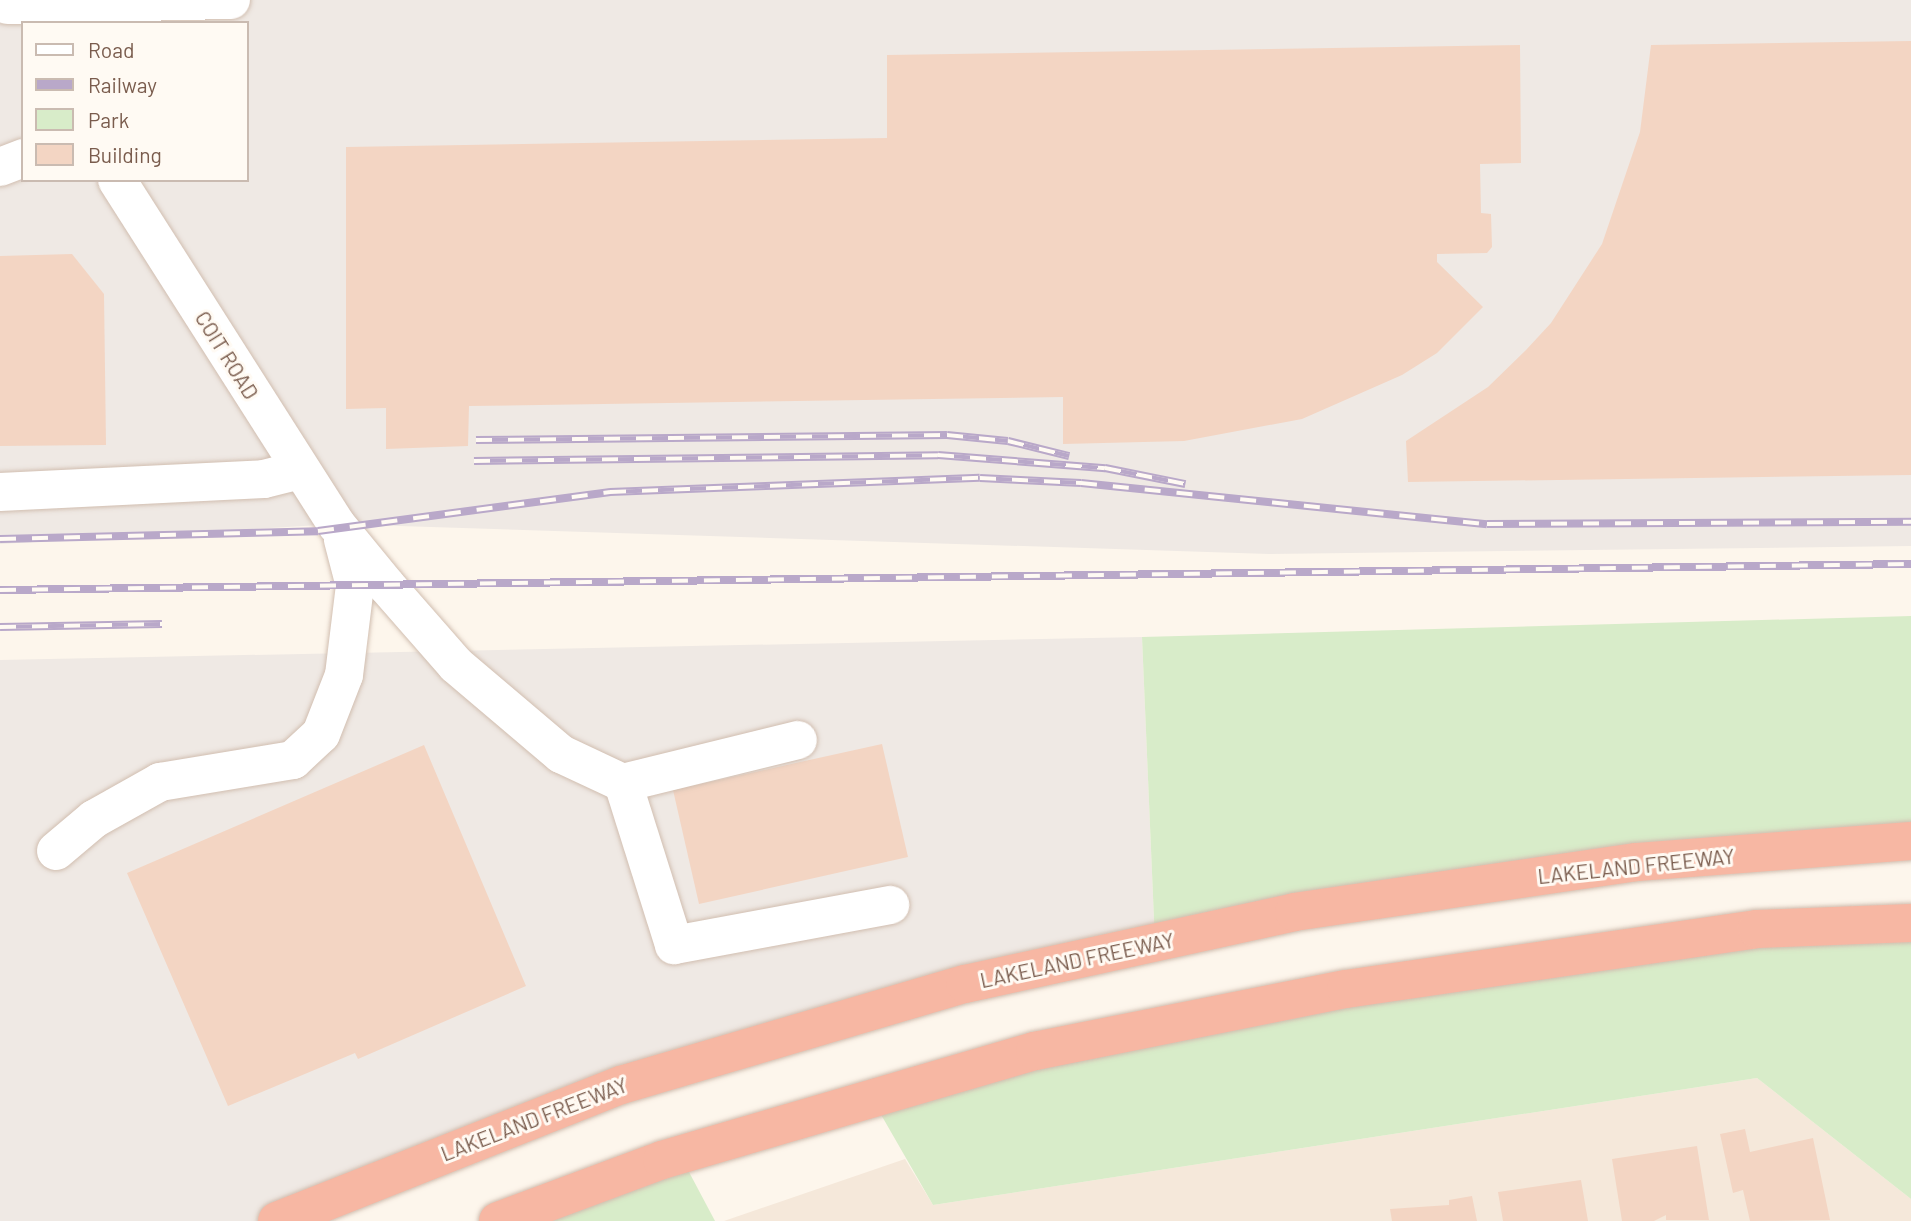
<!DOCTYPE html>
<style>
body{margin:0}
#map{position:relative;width:1911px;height:1221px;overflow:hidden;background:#fdf6ec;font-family:Barlow,sans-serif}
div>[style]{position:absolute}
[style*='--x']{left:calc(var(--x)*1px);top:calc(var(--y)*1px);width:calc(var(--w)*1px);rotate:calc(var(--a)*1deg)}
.residential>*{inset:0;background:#f5e8da}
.industrial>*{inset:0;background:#efe9e4}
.green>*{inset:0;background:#d8ecc9}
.building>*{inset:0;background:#f3d5c3}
.roads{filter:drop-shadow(0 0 2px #d1beb0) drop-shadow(0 0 2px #d1beb0)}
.minor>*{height:38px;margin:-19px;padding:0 19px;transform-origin:19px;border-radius:19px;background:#fff}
.highway>*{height:38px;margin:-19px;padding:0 19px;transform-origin:19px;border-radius:19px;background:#f7b7a3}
.rail>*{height:8px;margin-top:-4px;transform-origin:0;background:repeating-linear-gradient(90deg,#fffaf3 0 16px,#b9a8c9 0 32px);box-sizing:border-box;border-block:2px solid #b9a8c9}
span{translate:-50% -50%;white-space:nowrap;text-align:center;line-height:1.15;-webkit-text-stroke:6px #fffaf3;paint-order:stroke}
.street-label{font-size:21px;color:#7a5c4d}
.legend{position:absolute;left:21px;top:21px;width:228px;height:161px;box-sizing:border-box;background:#fffaf3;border:2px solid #cabbb1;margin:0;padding:9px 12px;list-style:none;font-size:21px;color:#7a5c4d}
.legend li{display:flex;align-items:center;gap:14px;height:35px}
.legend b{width:35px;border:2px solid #cabbb1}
</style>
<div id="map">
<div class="residential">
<div style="clip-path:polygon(1757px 1078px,1911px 1199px,1911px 1221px,724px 1221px,905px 1159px,933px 1205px)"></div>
</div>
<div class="industrial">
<div style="clip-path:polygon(evenodd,0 0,1911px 0,1911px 546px,1269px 554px,336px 524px,0 544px,0 0,23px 23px,247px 23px,247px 180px,23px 180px,23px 23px)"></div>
<div style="clip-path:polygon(1142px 637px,1155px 943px,965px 984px,277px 1221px,0 1221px,0 660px)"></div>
</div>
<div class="green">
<div style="clip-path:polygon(1911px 616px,1911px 841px,1155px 943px,1142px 637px)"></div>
<div style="clip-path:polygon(1911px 923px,1911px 1199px,1757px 1078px,933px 1205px,872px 1099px,1035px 1051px)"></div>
<div style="clip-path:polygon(680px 1155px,715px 1221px,498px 1221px)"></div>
</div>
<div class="building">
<div style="clip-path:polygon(1911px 41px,1911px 475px,1408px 482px,1406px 441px,1488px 387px,1526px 350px,1551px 323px,1602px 244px,1640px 132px,1651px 45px)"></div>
<div style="clip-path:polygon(1520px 45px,1521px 163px,1480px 164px,1481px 213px,1491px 214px,1492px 247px,1487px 253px,1437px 254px,1437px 262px,1483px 307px,1437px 353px,1402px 375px,1302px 419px,1184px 441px,1063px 444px,1063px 397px,469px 406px,468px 446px,386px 449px,386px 408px,346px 409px,346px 147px,887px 138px,887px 55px)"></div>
<div style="clip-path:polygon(72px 254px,104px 294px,106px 445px,0 446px,0 256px)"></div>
<div style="clip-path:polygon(882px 744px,908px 857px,699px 904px,673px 790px)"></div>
<div style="clip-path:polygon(424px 745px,526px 986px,358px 1059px,355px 1053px,228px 1106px,127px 873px)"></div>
<div style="clip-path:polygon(1745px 1129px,1750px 1152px,1813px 1138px,1830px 1220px,1750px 1221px,1743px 1190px,1733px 1193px,1720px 1134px)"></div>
<div style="clip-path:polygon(1697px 1146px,1709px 1220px,1666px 1220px,1666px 1215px,1654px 1221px,1622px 1221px,1612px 1159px)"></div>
<div style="clip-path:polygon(1581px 1180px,1588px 1221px,1503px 1221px,1498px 1192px)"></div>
<div style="clip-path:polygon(1472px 1196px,1477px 1221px,1392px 1221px,1390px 1209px,1449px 1205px,1449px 1200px)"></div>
</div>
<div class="roads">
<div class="minor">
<div style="--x:7;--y:5;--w:224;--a:-1.3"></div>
<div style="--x:0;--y:167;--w:25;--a:-21"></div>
<div style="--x:117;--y:180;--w:408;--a:57.5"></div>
<div style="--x:336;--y:524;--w:79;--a:50.7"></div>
<div style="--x:386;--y:585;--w:106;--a:48.8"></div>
<div style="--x:456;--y:665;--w:138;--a:40.3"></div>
<div style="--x:561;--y:754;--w:68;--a:25.1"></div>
<div style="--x:623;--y:783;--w:170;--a:72.5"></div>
<div style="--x:674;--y:945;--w:220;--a:-10.5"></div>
<div style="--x:0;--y:492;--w:264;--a:-2.8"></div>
<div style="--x:264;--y:479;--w:37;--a:-14"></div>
<div style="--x:623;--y:783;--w:180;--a:-13.8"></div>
<div style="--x:56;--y:851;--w:50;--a:-40.1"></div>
<div style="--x:94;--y:819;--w:76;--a:-29.3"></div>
<div style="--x:160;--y:782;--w:135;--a:-9.4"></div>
<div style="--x:293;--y:760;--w:38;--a:-43"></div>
<div style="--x:321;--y:734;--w:63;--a:-68.7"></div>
<div style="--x:344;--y:675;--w:90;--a:-83"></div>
<div style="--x:355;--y:586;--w:48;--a:-104.6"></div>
</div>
<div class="highway">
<div style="--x:277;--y:1221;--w:370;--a:-21.6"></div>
<div style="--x:621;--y:1085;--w:359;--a:-16.4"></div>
<div style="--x:965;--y:984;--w:337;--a:-12.3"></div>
<div style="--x:1294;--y:912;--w:347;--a:-8.3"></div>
<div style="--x:1637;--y:862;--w:275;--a:-4.4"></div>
<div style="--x:498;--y:1221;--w:175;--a:-20.4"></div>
<div style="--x:662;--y:1160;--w:389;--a:-16.3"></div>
<div style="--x:1035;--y:1051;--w:317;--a:-11.3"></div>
<div style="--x:1346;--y:989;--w:415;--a:-8.3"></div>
<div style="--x:1757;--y:929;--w:154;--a:-2.2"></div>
</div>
</div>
<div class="rail">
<div style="--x:476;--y:440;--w:471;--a:-0.6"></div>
<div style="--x:947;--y:435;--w:61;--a:5.6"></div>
<div style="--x:1008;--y:441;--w:63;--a:13.8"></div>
<div style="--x:474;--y:461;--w:464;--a:-0.7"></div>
<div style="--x:938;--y:455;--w:168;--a:4.5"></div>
<div style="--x:1105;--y:468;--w:82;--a:11.3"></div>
<div style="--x:0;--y:539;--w:318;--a:-1.4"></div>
<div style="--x:318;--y:531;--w:295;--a:-7.6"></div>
<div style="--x:610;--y:492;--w:370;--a:-2.2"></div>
<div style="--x:980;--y:478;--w:101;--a:2.8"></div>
<div style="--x:1081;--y:483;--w:408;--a:5.8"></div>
<div style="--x:1487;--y:524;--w:424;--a:-0.3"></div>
<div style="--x:0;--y:590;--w:1911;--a:-0.78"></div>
<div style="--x:0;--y:627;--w:162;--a:-1.1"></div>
</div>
<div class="street-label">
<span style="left:227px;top:355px;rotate:58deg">COIT ROAD</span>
<span style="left:1636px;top:866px;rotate:-6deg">LAKELAND FREEWAY</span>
<span style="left:1077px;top:960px;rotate:-12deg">LAKELAND FREEWAY</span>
<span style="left:534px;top:1119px;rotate:-21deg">LAKELAND FREEWAY</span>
</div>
<ul class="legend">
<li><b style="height:9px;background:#fff"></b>Road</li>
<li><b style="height:9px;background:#b9a8c9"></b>Railway</li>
<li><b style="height:19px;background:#d8ecc9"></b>Park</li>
<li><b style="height:19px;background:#f3d5c3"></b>Building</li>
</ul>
</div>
